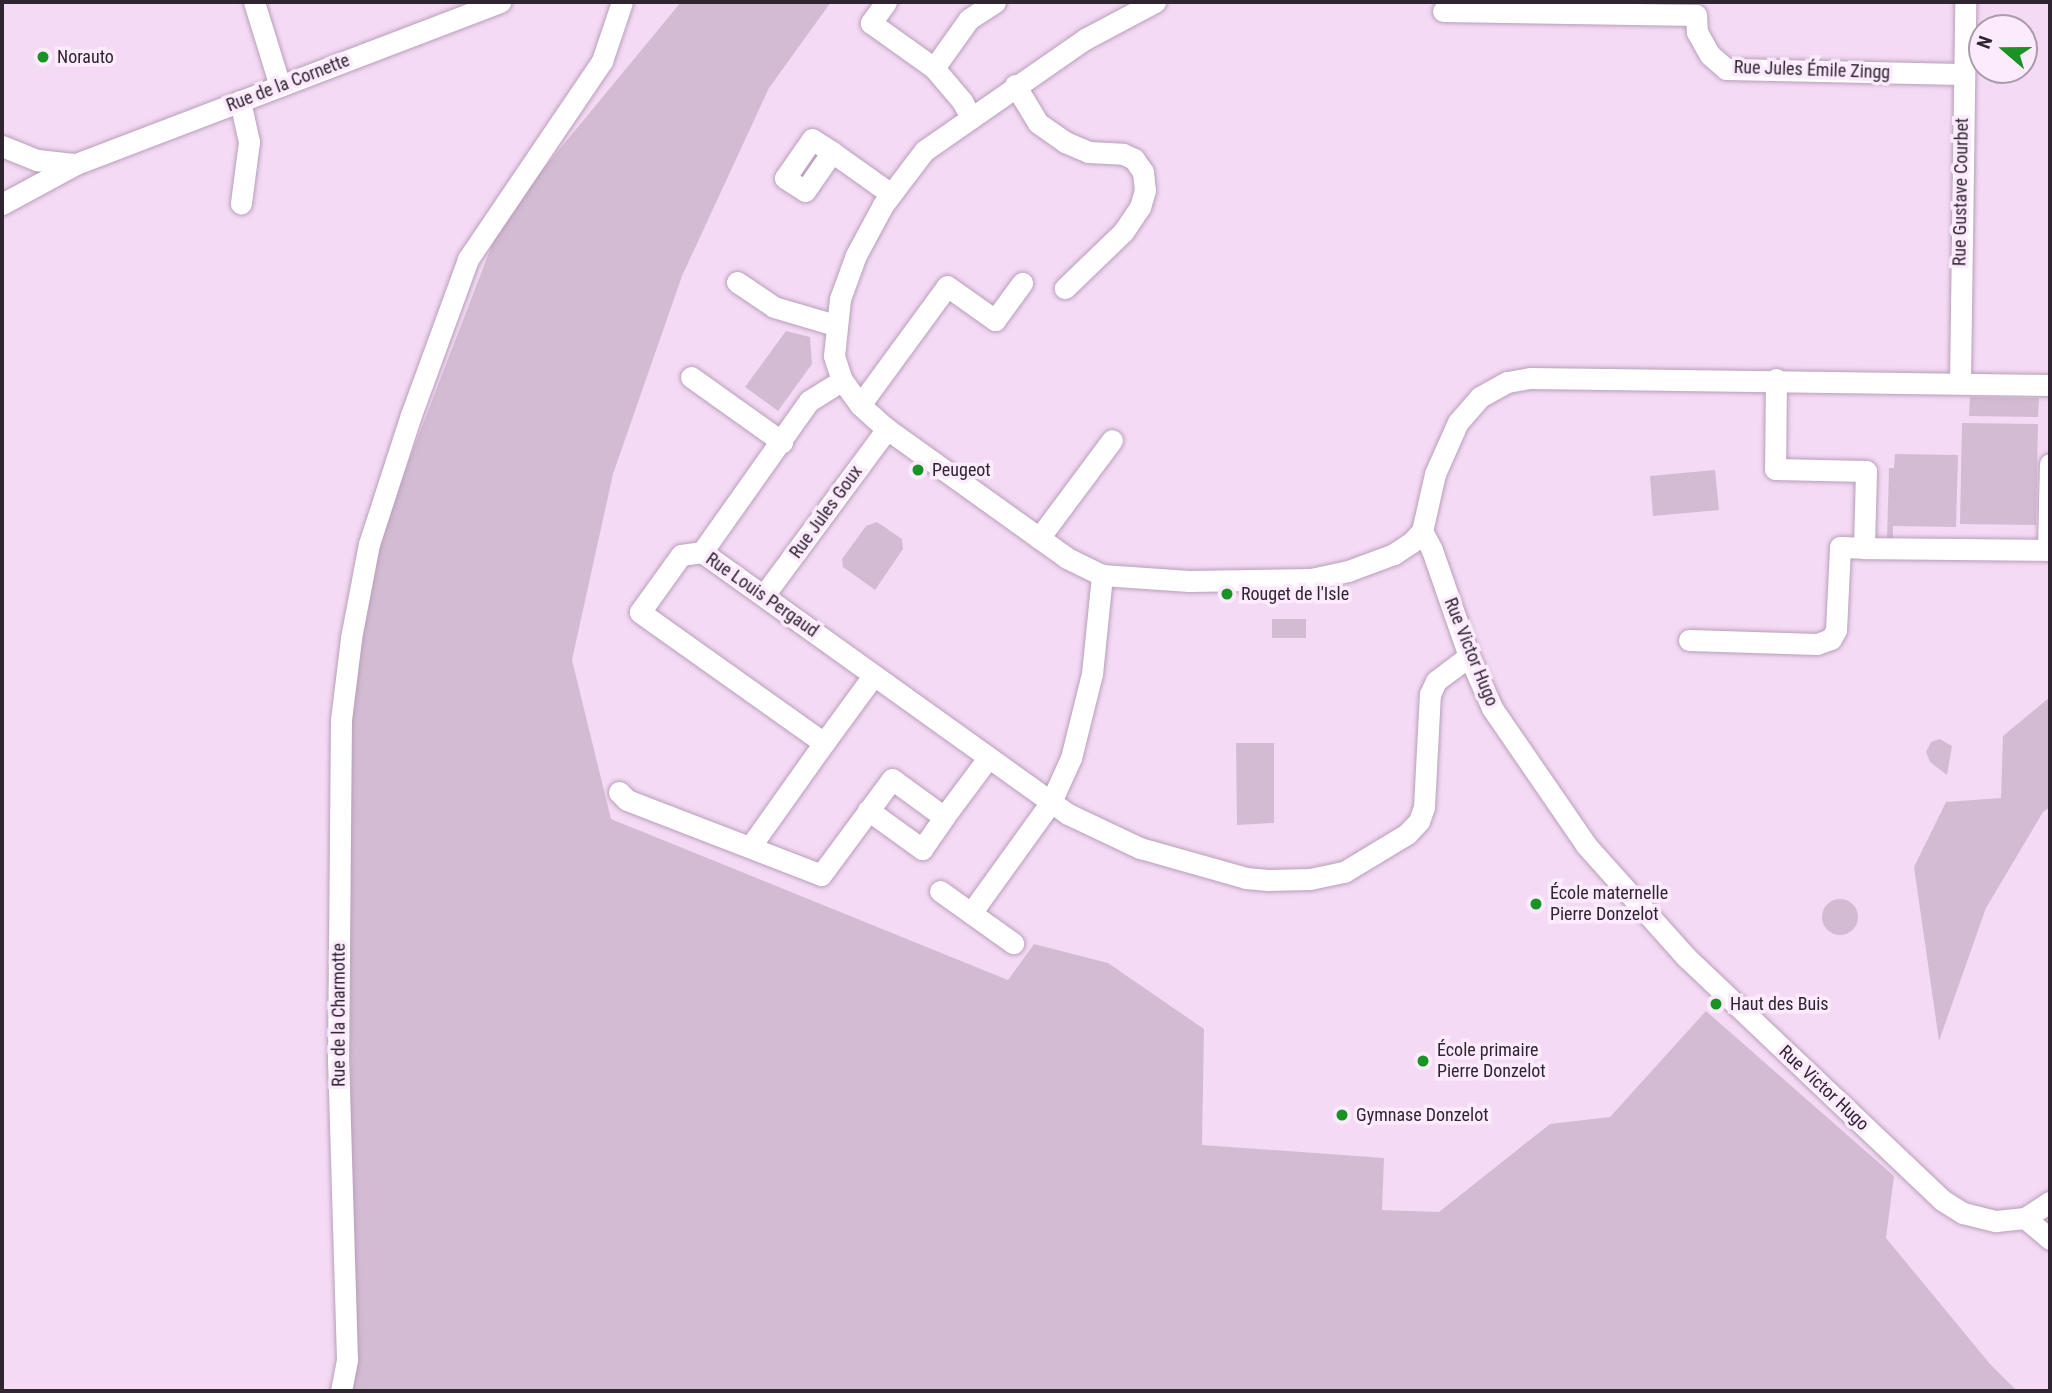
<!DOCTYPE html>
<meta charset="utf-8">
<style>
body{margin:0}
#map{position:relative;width:2052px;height:1393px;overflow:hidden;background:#f5daf5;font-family:"Roboto Condensed",sans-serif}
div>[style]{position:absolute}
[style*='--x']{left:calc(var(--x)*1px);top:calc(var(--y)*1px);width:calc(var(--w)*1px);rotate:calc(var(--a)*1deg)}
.green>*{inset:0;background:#d4bbd4}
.round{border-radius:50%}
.roads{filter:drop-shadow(0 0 2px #b89fb9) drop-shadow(0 0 2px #b89fb9)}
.minor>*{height:21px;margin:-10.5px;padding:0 10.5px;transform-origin:10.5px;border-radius:10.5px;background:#fff}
.dots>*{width:19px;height:19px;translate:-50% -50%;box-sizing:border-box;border:4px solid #fcebfc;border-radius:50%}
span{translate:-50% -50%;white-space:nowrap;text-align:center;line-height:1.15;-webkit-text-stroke:7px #fcebfc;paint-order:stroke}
.poi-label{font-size:18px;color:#2f2530}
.left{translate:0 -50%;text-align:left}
.street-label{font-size:18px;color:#2f2530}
.frame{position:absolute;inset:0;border:4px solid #2f2530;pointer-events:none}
.north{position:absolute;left:1968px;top:14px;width:70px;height:70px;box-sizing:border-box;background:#fcebfc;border:2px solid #aa9caa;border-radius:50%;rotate:290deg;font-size:19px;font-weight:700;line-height:28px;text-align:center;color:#2f2530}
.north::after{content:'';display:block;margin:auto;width:24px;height:32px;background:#199323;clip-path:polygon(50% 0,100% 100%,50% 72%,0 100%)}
</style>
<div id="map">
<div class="green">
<div style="clip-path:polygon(681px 2px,831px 2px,769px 88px,682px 276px,613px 474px,572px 660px,611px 819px,1008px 980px,1034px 944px,1108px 963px,1204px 1029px,1202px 1145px,1384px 1158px,1382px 1210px,1439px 1212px,1550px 1124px,1610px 1117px,1706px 1011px,1894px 1176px,1886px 1238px,1990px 1364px,2017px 1391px,347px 1391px,351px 1356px,350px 729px,376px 546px,502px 219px)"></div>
<div style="clip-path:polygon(786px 331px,810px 337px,812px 364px,778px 411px,745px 387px)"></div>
<div style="clip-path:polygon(1970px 397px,2039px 398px,2038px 417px,1969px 416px)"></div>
<div style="clip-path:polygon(1962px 423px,2038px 424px,2036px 525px,1960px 524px)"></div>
<div style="clip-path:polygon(1895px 454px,1958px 455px,1956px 527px,1893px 526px,1893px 540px,1887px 540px,1889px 468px,1894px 468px)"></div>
<div style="clip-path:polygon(1715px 470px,1719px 510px,1653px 516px,1650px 476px)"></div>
<div style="clip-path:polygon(877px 522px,902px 539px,903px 549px,875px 590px,843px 567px,842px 559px,866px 526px)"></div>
<div style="clip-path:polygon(1272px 619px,1306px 619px,1306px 638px,1272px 638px)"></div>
<div style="clip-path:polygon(2050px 697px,2050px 807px,2043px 812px,1986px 908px,1939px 1041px,1914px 867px,1946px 802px,2001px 798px,2003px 736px)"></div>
<div style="clip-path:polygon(1940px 739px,1952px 746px,1947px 775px,1930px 762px,1926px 752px,1931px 742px)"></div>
<div style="clip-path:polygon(1236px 743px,1274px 743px,1274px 823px,1237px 825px)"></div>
<div class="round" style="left:1822px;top:899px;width:36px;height:36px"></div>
</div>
<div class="roads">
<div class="minor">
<div style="--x:254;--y:2;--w:88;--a:72.8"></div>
<div style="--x:886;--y:2;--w:26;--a:126"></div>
<div style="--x:871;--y:23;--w:77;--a:35.5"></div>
<div style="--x:934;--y:68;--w:43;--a:49.7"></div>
<div style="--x:962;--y:101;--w:18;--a:61"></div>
<div style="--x:1155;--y:2;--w:79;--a:152.1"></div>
<div style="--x:1085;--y:39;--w:196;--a:145.2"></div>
<div style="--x:924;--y:151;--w:68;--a:127.2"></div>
<div style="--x:883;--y:205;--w:57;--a:118.4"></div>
<div style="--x:856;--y:255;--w:47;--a:110"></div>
<div style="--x:840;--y:299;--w:57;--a:96"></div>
<div style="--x:834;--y:356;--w:25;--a:72"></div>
<div style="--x:842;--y:380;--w:31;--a:54"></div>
<div style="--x:860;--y:405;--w:36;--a:42"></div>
<div style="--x:887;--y:429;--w:221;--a:35.6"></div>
<div style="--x:1067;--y:558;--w:39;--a:26"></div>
<div style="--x:1102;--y:575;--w:87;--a:3.9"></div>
<div style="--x:1189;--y:581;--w:122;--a:-0.9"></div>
<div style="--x:1311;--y:579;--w:38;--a:-12"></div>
<div style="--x:1348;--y:571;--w:49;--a:-20.3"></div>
<div style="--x:1394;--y:554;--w:22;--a:-34"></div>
<div style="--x:1412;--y:542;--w:15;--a:-48"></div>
<div style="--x:1443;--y:11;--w:253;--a:0.9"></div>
<div style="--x:1696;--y:15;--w:17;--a:87"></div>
<div style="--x:1697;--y:32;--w:26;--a:61"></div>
<div style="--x:1710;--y:55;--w:21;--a:41"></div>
<div style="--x:1726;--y:69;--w:237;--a:1.2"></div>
<div style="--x:934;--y:68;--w:60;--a:-54.5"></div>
<div style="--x:969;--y:19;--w:31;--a:-33"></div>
<div style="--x:1015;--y:85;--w:44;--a:58.8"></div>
<div style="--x:1038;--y:123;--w:33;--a:35"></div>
<div style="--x:1065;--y:142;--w:25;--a:23"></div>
<div style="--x:1088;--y:152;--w:35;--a:3"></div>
<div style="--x:1123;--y:154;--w:12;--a:24"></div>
<div style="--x:1134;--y:159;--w:16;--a:55"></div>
<div style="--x:1143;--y:172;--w:18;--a:84"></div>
<div style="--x:1145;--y:190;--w:18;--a:106"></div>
<div style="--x:1140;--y:207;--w:30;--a:124"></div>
<div style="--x:1123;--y:232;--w:81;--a:136"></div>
<div style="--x:240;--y:101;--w:42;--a:77.6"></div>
<div style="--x:249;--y:142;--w:62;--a:97.5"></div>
<div style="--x:2;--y:146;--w:38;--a:22"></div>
<div style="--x:37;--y:160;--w:39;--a:6"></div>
<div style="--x:832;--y:152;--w:47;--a:124.7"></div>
<div style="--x:805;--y:191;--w:24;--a:-147"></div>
<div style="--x:785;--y:178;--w:47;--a:-55.3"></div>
<div style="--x:812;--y:139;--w:24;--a:33"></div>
<div style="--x:832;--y:152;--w:72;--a:35.4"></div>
<div style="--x:2;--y:204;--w:84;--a:-28.4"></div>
<div style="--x:76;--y:164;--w:454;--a:-20.9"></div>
<div style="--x:737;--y:282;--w:45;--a:34"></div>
<div style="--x:774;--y:307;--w:64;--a:16.4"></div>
<div style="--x:691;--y:377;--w:112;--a:35.5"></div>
<div style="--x:1776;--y:379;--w:90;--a:90.6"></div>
<div style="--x:1775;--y:469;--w:91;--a:1.3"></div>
<div style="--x:1866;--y:471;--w:77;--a:91.5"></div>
<div style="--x:1864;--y:548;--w:184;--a:0.6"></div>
<div style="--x:2048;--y:550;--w:86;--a:-88.7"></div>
<div style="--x:1960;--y:382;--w:380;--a:-89.2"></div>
<div style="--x:2050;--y:385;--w:520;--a:-179.23"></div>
<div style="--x:1530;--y:378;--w:23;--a:170"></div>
<div style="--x:1507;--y:382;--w:31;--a:151"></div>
<div style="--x:1480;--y:397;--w:33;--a:131"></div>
<div style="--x:1458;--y:422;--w:57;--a:113.9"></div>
<div style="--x:1435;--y:474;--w:58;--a:102.8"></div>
<div style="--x:1422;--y:531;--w:21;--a:62"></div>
<div style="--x:1432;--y:550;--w:112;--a:70.8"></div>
<div style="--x:1469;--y:656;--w:57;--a:66.1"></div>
<div style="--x:1492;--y:708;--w:166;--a:55.5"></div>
<div style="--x:1586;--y:845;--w:150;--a:48.2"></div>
<div style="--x:1686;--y:957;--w:353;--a:43.5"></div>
<div style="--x:1942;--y:1200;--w:25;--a:32"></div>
<div style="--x:1963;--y:1213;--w:34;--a:14"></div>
<div style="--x:1996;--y:1221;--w:29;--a:-6"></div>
<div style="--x:2025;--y:1218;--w:30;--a:-33"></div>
<div style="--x:860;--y:405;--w:147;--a:-53.8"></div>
<div style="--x:947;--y:286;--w:59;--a:35.3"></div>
<div style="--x:995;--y:320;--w:46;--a:-53.9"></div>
<div style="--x:1039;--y:538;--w:122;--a:-53.3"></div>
<div style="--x:702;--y:552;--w:185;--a:-54.7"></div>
<div style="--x:809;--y:401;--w:39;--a:-32"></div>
<div style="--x:764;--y:595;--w:207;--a:-53.5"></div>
<div style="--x:1689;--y:640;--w:128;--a:1.8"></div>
<div style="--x:1817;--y:644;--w:15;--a:-20"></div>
<div style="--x:1831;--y:639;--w:10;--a:-61"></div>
<div style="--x:1836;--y:630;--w:83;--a:-87.2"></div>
<div style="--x:1840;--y:547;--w:24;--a:2"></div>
<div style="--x:873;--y:676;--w:83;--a:126.2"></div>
<div style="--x:824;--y:743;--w:226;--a:-144.6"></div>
<div style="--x:640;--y:612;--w:70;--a:-54.3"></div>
<div style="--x:681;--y:555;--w:21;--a:-8"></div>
<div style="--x:702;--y:552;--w:450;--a:35.6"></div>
<div style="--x:1068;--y:814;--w:80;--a:25.3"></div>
<div style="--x:1140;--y:848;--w:110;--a:15.8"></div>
<div style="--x:1246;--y:878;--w:22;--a:5"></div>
<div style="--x:1268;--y:880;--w:42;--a:-1.4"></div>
<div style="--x:1310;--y:879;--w:35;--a:-12"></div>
<div style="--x:1344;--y:872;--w:74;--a:-31.1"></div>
<div style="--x:1407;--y:834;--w:18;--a:-47"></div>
<div style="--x:1419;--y:821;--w:15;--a:-70"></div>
<div style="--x:1424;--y:807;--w:113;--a:-87"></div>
<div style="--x:1430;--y:694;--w:14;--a:-65"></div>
<div style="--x:1436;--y:681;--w:41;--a:-37.1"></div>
<div style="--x:619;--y:792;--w:11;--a:45"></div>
<div style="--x:627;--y:800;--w:208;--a:21.1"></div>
<div style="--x:821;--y:875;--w:119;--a:-53.5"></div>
<div style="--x:892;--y:779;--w:64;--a:36.2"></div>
<div style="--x:944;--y:817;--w:74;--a:-53.3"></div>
<div style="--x:868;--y:810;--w:67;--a:35.8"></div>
<div style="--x:922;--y:849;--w:39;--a:-55"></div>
<div style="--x:750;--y:847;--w:128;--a:-54.6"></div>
<div style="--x:940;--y:891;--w:90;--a:35.5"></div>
<div style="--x:971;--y:913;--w:137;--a:-54.2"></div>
<div style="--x:1051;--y:802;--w:48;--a:-65.6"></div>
<div style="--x:1071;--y:758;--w:87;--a:-76"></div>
<div style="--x:1092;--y:674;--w:100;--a:-84.2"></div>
<div style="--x:2025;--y:1218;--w:33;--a:40"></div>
<div style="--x:341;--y:1391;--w:32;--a:-79"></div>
<div style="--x:347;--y:1360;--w:298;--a:-91.7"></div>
<div style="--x:338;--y:1062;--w:342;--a:-89.5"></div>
<div style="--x:341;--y:720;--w:83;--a:-83"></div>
<div style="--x:351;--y:638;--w:96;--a:-79.2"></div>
<div style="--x:369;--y:544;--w:136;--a:-72"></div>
<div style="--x:411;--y:415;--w:166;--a:-69.9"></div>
<div style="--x:468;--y:259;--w:239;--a:-55.9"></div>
<div style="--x:602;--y:61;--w:62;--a:-71.3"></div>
</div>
</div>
<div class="dots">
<div style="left:43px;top:57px;background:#199323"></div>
<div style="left:918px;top:470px;background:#199323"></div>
<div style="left:1227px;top:594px;background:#199323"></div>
<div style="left:1536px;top:904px;background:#199323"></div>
<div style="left:1716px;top:1004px;background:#199323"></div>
<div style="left:1423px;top:1061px;background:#199323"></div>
<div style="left:1342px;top:1115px;background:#199323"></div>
</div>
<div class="poi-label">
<span class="left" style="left:57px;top:57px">Norauto</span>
<span class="left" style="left:932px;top:470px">Peugeot</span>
<span class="left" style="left:1241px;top:594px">Rouget de l'Isle</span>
<span class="left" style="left:1550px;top:904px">École maternelle<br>Pierre Donzelot</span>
<span class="left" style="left:1730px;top:1004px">Haut des Buis</span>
<span class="left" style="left:1437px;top:1061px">École primaire<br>Pierre Donzelot</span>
<span class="left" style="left:1356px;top:1115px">Gymnase Donzelot</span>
</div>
<div class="street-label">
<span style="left:1812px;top:70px;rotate:2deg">Rue Jules Émile Zingg</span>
<span style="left:288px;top:83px;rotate:-21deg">Rue de la Cornette</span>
<span style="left:1961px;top:192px;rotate:-89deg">Rue Gustave Courbet</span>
<span style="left:826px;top:512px;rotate:-54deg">Rue Jules Goux</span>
<span style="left:762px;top:595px;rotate:35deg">Rue Louis Pergaud</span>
<span style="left:1471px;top:652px;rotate:68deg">Rue Victor Hugo</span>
<span style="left:339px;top:1015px;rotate:-90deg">Rue de la Charmotte</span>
<span style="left:1824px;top:1088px;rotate:43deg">Rue Victor Hugo</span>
</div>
<div class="frame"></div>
<div class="north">N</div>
</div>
